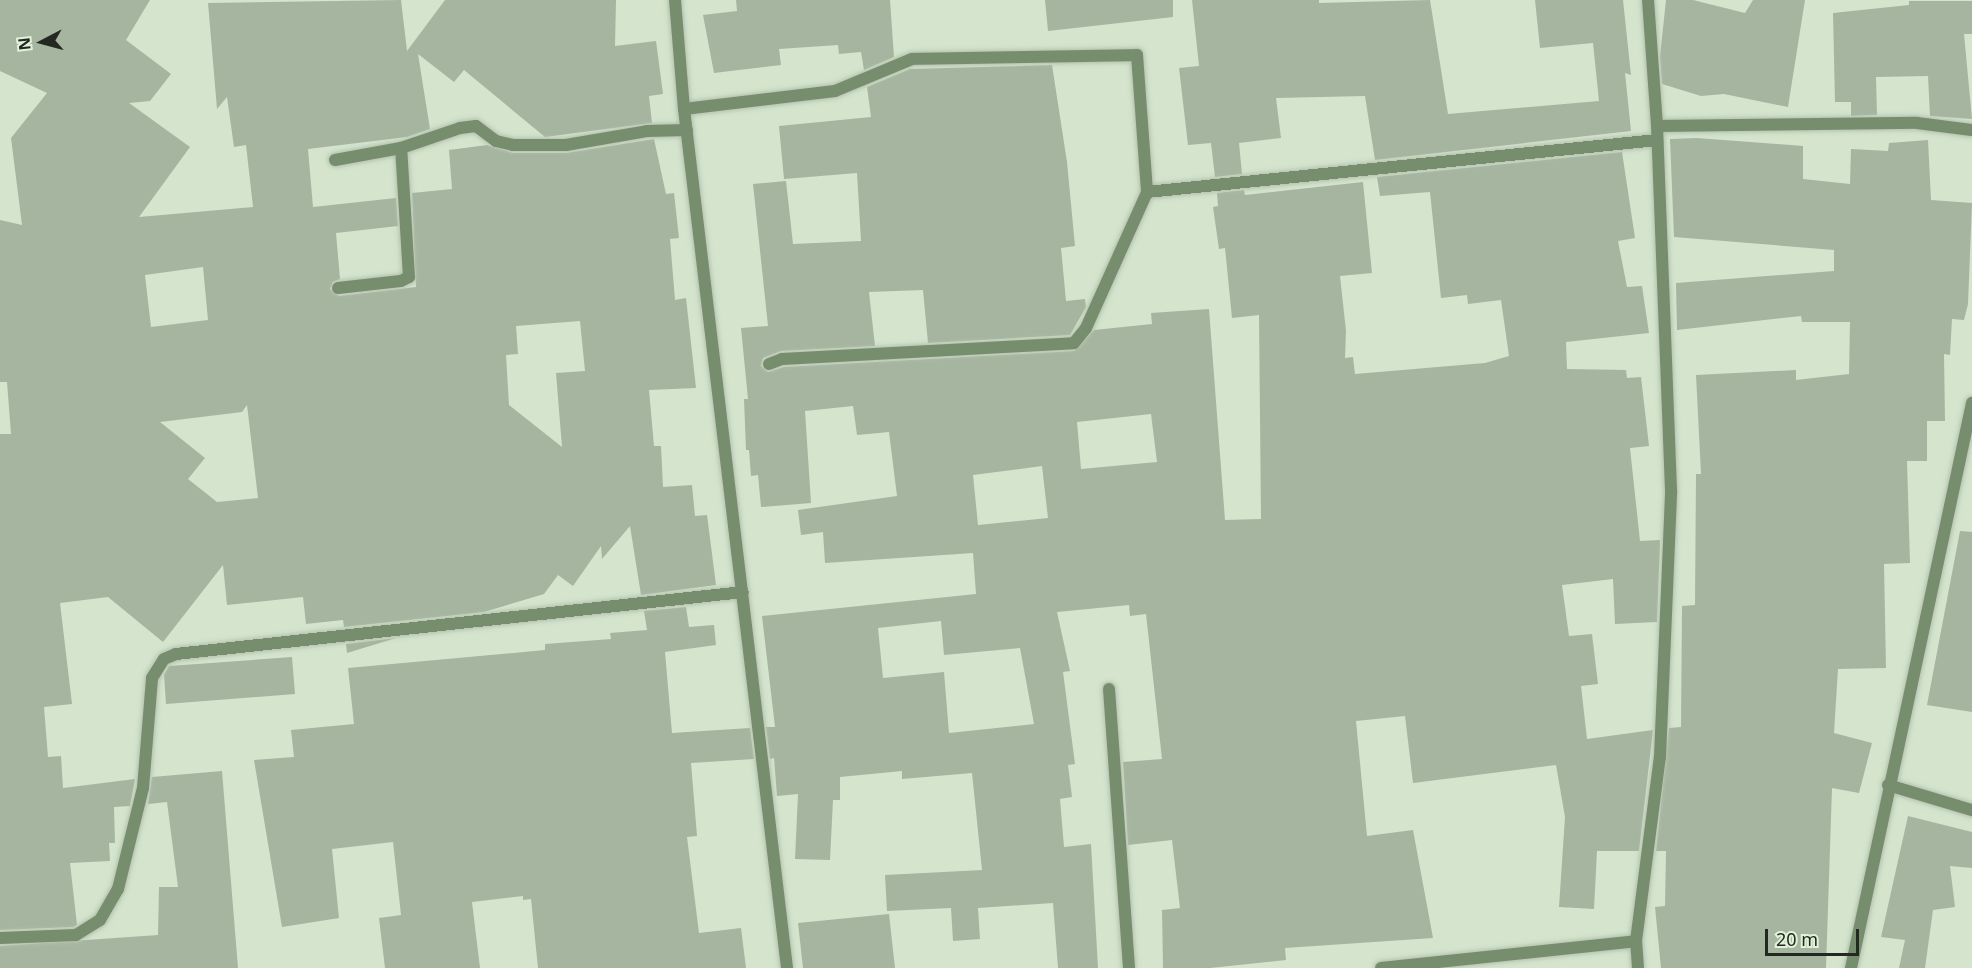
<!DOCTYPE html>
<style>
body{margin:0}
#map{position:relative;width:1972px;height:968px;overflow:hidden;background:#d4e4cd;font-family:"Noto Sans",sans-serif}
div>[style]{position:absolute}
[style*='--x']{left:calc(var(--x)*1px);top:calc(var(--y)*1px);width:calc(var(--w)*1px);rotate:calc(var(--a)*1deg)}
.building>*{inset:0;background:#a6b59f}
.roads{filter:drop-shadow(0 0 2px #b4c2ae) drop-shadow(0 0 2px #b4c2ae)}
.street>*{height:12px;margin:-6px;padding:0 6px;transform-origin:6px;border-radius:6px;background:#778e6e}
span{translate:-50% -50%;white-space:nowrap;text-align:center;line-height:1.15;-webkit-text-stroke:5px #e1f2da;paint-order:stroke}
.north{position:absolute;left:12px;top:12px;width:60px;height:60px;-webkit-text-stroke:4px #e1f2da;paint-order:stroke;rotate:264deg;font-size:16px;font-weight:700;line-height:24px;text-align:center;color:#232920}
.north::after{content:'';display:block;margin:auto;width:21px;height:27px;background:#232920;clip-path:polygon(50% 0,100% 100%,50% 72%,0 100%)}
.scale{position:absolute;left:1765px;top:929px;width:94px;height:27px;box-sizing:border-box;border:3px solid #232920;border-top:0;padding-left:8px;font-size:18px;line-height:21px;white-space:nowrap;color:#232920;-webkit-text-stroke:4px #e1f2da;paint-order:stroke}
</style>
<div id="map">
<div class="building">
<div style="clip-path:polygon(evenodd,0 0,150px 0,126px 40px,171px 74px,150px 101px,129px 103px,190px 147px,139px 217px,253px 207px,246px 145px,234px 147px,227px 97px,217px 109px,208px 3px,401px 0,407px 51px,445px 0,616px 0,615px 46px,656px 41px,663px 94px,649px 96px,652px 123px,545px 137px,464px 70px,454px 82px,418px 54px,430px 129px,407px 137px,308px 149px,313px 207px,396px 198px,398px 226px,336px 233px,340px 279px,333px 282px,330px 289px,339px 296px,416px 287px,412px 193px,452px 189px,449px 150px,487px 145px,513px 153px,566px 153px,654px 139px,666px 194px,674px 193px,679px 238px,670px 239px,675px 300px,686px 298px,696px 388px,649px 390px,654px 446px,661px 446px,663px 487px,692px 485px,695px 516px,707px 515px,716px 585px,641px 595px,630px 526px,602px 559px,601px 546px,573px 586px,558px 575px,544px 594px,484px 612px,344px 627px,343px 620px,306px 624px,303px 597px,227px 605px,223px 565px,163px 642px,108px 597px,60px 603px,72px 704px,44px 707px,48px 757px,61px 756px,63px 788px,135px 779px,130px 806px,114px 807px,115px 843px,109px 843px,110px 861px,70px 863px,77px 925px,73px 927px,0 930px,0 434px,11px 434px,7px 382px,0 382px,0 220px,22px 225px,11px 138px,47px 93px,0 71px,0 0,203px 267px,208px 320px,151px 327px,145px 275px,203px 267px,0 0,580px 321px,585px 371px,556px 373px,562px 447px,509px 405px,506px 355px,518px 354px,516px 326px,580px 321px,0 0,247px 405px,258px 498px,217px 502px,188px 479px,205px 458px,160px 422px,242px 412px,247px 405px)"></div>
<div style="clip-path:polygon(736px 0,890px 0,894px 57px,864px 70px,861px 52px,839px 54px,838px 45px,779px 49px,781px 65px,714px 73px,703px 15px,737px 11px)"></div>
<div style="clip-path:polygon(1045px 0,1173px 0,1173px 17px,1048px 31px)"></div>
<div style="clip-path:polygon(1192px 0,1319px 0,1319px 3px,1430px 0,1448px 114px,1599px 101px,1593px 43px,1540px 48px,1535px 0,1623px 0,1631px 75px,1625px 73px,1631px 131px,1375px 160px,1365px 96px,1276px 98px,1281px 138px,1239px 143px,1242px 174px,1215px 177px,1211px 143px,1188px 145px,1179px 68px,1199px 66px)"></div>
<div style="clip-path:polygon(1666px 0,1693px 0,1745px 13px,1753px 0,1805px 0,1788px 107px,1724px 94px,1701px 96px,1662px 84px,1660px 56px)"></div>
<div style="clip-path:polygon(1909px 1px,1972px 1px,1972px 34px,1964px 34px,1972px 119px,1930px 116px,1928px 76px,1876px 77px,1877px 115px,1851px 116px,1851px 102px,1835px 102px,1833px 13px,1909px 5px)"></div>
<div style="clip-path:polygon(evenodd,1052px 65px,1067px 162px,1075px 246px,1061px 248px,1066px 301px,1085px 299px,1086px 307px,1070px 335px,928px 343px,923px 290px,869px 292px,875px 346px,781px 351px,763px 358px,761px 366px,768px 372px,784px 367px,1074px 351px,1094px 330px,1152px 324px,1151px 313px,1209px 309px,1225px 520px,1261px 519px,1259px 315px,1232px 318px,1225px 248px,1219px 249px,1213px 207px,1218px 206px,1217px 193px,1244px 190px,1245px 195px,1363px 182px,1372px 273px,1340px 276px,1346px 331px,1345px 358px,1353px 357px,1355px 374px,1485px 363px,1509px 356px,1501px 300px,1468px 304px,1467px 295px,1441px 298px,1430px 192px,1380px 196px,1377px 177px,1622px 152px,1635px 238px,1618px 241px,1627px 287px,1642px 286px,1649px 333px,1566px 342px,1567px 369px,1626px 370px,1627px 378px,1641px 377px,1649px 446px,1630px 448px,1640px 541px,1660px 540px,1660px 544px,1657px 622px,1615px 624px,1613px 579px,1562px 585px,1569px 636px,1592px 634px,1598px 684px,1581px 686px,1587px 739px,1653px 730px,1639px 851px,1597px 851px,1594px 909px,1559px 907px,1565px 817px,1556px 765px,1413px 783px,1405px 716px,1356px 721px,1367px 836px,1413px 830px,1433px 938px,1285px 948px,1286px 960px,1210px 968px,1163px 968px,1162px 910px,1180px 908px,1172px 840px,1128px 845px,1123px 762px,1162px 759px,1146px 614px,1130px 616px,1129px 605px,1057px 612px,1070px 671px,1063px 672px,1075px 764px,1068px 765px,1072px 797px,1060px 799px,1064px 847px,1091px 844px,1098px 968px,1058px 968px,1053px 903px,978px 908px,980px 939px,953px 941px,951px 908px,887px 911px,885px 875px,982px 870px,972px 773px,902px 779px,902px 771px,840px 777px,840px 800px,833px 800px,830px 860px,795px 859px,798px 794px,777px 796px,774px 758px,770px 759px,766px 727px,775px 727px,762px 616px,976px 594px,973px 553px,825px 563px,823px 532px,801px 535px,798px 510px,897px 496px,889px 432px,857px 435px,853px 406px,805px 411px,811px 503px,761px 507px,758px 475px,751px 476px,749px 450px,746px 450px,744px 399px,748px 399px,741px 328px,768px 326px,753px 184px,786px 181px,793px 244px,861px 241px,857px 173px,784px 179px,779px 126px,871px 117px,867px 87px,910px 69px,1052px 65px,1151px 414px,1157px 462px,1081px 469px,1077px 422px,1151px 414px,1052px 65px,1042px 466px,1048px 518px,978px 525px,973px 475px,1042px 466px,1052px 65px,941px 621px,944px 655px,1020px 648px,1034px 724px,949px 733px,944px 672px,883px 678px,878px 628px,941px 621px)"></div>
<div style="clip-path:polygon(1697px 138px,1803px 146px,1803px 179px,1850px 184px,1851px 149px,1888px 151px,1889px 143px,1928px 140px,1931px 200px,1972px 203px,1968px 304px,1964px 320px,1952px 319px,1950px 355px,1944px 354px,1945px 421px,1927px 421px,1927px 461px,1907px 461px,1910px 563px,1884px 564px,1886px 668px,1838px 669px,1834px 733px,1872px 743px,1859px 793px,1832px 788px,1826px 968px,1661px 968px,1655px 907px,1665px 906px,1666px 851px,1656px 851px,1669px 728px,1681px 727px,1682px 606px,1695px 605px,1696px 474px,1701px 474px,1696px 375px,1796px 370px,1796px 380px,1849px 374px,1850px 322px,1802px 322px,1801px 316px,1677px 330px,1676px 283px,1834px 271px,1834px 250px,1674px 237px,1670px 139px)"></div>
<div style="clip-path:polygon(1960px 531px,1972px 532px,1972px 712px,1927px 705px)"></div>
<div style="clip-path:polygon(686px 607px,689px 627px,714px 625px,716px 645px,665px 652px,672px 733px,750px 728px,754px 759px,691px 763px,697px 836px,687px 837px,699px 933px,741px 928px,746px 968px,538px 968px,531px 899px,523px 900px,523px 896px,472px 902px,480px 968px,385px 968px,379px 918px,401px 915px,393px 842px,332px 849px,339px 918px,282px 927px,254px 760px,294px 757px,291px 730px,354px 724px,348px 668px,545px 650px,545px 644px,611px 639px,610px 633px,647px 630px,644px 611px)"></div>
<div style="clip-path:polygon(396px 638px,347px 653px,346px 644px)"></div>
<div style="clip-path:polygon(292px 657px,295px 694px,166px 704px,164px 675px,169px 666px)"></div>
<div style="clip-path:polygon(222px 771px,238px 968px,0 968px,0 946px,158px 935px,159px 887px,178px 887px,167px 802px,148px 804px,152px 777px)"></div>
<div style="clip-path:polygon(1908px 816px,1972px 832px,1972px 868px,1950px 866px,1955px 907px,1933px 910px,1925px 968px,1899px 968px,1905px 940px,1881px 937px)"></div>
<div style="clip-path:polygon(889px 914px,895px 968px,803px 968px,798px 923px)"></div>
</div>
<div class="roads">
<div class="street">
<div style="--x:675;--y:0;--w:109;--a:85.3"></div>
<div style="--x:684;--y:109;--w:865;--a:83.16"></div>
<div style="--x:1648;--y:0;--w:126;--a:85.9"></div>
<div style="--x:684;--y:109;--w:152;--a:-6.8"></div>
<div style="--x:835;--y:91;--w:83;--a:-22.6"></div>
<div style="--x:912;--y:59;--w:225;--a:-1"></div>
<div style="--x:1137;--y:55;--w:137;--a:85.8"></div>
<div style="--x:1147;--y:192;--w:513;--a:-5.82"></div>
<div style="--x:335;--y:160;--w:67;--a:-10.3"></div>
<div style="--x:401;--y:148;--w:62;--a:-18.7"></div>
<div style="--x:460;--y:128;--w:16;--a:-7"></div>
<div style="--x:476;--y:126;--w:25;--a:37"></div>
<div style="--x:496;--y:141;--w:17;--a:13"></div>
<div style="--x:513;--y:145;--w:53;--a:0"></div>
<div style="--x:566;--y:145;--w:82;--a:-9.8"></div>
<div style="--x:647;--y:131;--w:40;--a:-1.4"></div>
<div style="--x:338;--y:288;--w:63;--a:-6.3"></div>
<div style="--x:401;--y:281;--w:9;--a:-27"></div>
<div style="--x:409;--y:277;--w:129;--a:-93.5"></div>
<div style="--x:769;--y:364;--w:14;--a:-21"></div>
<div style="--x:782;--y:359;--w:292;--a:-3.1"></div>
<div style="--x:1074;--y:343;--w:19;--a:-51"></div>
<div style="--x:1086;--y:328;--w:149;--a:-65.8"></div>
<div style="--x:1109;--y:689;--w:280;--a:85.9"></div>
<div style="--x:1888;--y:785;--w:88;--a:16.6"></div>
<div style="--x:0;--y:938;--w:76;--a:-2.3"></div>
<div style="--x:76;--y:935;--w:28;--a:-32"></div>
<div style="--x:100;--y:920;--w:36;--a:-60"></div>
<div style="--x:118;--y:889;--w:104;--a:-76.1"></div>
<div style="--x:143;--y:788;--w:110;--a:-85.3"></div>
<div style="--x:152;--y:678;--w:22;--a:-58"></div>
<div style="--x:164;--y:659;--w:13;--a:-23"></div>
<div style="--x:176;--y:654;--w:570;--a:-6.24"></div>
<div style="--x:1381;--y:968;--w:256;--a:-6"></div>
<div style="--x:1638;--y:968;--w:27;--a:-94"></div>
<div style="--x:1636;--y:941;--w:186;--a:-82.6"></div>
<div style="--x:1660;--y:757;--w:267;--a:-87.6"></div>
<div style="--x:1671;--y:490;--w:364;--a:-92.2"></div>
<div style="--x:1657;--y:126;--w:260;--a:-0.7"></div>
<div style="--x:1917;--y:123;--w:55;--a:7.3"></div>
<div style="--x:1851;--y:968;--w:578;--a:-77.91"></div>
</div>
</div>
<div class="north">N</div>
<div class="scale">20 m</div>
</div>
